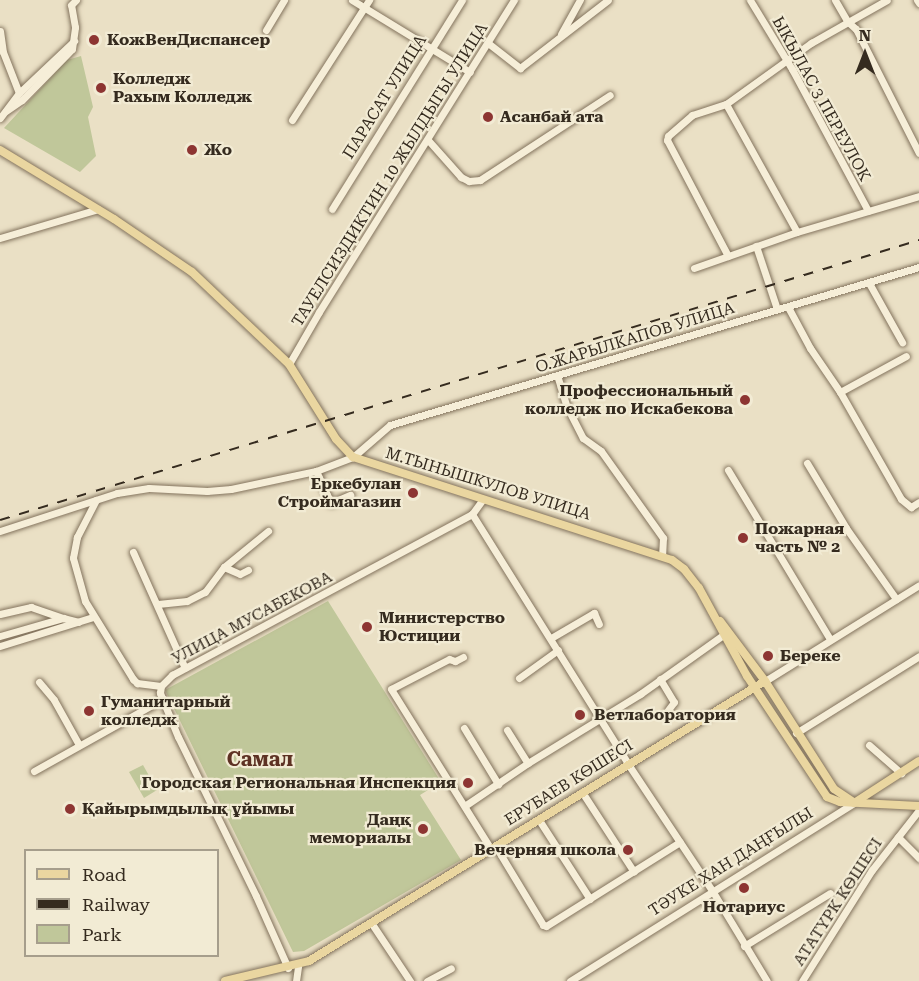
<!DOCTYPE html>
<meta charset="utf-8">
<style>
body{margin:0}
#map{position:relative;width:919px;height:981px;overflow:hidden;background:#eae0c5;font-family:"Roboto Serif",serif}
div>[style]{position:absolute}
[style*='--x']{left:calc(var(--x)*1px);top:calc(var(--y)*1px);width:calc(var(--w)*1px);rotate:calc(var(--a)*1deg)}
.green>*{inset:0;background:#c0c79a}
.roads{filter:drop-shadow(0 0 2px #83735d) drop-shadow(0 0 2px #83735d)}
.minor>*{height:7px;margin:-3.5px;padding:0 3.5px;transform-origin:3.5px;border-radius:3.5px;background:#f6eed8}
.major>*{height:8px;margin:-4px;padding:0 4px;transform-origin:4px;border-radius:4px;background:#ead6a0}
.rail>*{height:1.5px;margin-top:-0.75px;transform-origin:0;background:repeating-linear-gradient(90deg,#352b1f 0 10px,transparent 0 20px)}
.dots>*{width:16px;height:16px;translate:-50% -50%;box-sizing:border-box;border:3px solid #f2ebd4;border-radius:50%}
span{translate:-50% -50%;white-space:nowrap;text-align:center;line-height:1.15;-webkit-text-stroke:4.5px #f2ebd4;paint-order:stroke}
.poi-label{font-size:16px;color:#352b1f;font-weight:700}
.left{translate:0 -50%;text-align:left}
.right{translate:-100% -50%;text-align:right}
.street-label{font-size:16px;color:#352b1f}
.quarter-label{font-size:20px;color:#5d3123;font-weight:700}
.legend{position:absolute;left:24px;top:849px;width:195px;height:108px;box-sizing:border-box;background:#f2ebd4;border:2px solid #a69e8c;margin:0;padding:8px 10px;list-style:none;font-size:18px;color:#352b1f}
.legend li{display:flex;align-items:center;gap:12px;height:30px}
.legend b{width:30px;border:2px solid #a69e8c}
.north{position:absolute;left:835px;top:24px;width:60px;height:60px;-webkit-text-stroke:4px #f2ebd4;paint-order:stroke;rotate:0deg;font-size:16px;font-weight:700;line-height:24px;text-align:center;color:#352b1f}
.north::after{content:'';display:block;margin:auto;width:21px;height:27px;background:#352b1f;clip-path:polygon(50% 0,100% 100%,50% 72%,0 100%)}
</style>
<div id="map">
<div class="green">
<div style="clip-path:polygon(81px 56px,93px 107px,88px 117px,96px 156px,80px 172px,4px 128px,67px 60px)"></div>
<div style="clip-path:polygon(328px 601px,441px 782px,420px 795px,461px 860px,304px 951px,293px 952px,165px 690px)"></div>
<div style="clip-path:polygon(143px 765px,157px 790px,144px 798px,129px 772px)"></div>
</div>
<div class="roads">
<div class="minor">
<div style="--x:352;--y:0;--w:138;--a:31.4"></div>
<div style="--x:750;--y:0;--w:81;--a:58.7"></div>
<div style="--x:792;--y:69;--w:161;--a:61.8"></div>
<div style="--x:835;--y:0;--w:24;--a:60"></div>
<div style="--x:847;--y:21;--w:12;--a:42"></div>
<div style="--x:856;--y:29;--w:139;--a:63.1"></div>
<div style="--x:917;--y:0;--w:4;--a:56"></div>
<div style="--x:266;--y:30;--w:35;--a:-59"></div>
<div style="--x:0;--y:31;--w:21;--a:82"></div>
<div style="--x:3;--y:52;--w:44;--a:68.7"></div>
<div style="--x:561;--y:34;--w:39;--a:-61"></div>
<div style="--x:488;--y:43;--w:41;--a:38"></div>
<div style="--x:520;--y:68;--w:111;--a:-37.7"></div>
<div style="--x:726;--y:104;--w:146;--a:61"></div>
<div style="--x:6;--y:111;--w:19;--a:-35"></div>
<div style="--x:22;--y:100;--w:71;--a:-45.6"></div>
<div style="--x:72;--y:49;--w:22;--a:-82"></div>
<div style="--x:75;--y:27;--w:22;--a:-100"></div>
<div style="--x:71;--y:5;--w:7;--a:-45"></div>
<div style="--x:0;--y:118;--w:31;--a:-53"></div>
<div style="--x:19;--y:93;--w:76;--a:-43.4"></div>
<div style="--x:292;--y:120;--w:143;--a:-57.3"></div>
<div style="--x:428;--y:140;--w:50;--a:48.3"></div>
<div style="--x:461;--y:177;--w:9;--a:27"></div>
<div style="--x:469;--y:181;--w:11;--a:-5"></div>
<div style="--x:480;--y:180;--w:155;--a:-33.2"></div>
<div style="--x:332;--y:209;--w:246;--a:-58.1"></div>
<div style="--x:0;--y:238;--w:102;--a:-16.5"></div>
<div style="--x:756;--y:246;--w:66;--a:71.6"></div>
<div style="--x:728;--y:256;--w:131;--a:-117.7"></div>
<div style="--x:667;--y:140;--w:4;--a:-76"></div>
<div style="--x:668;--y:136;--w:32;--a:-41"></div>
<div style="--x:692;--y:115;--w:36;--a:-18"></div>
<div style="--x:726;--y:104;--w:105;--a:-35.7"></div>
<div style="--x:811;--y:43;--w:87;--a:-29.5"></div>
<div style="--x:694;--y:268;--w:109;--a:-19.3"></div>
<div style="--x:797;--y:232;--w:127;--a:-16.4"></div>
<div style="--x:869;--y:283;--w:68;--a:60.8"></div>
<div style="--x:788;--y:307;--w:47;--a:61.8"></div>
<div style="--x:810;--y:348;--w:53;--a:55.7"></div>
<div style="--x:840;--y:392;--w:123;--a:60.3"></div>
<div style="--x:901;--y:499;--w:13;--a:39"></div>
<div style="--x:911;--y:507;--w:9;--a:-32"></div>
<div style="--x:289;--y:364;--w:60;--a:-60"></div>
<div style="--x:319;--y:312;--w:368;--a:-58"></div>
<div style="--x:557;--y:375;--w:34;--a:73"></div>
<div style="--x:567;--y:407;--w:35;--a:63"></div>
<div style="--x:583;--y:438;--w:22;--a:36"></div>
<div style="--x:601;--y:451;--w:107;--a:54.5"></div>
<div style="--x:663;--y:538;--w:17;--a:93"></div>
<div style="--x:840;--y:392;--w:75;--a:-28.6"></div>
<div style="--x:807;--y:463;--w:76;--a:59"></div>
<div style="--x:846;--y:528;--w:87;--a:54.8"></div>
<div style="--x:728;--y:470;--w:197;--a:58.9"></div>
<div style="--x:316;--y:471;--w:35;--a:65"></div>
<div style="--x:331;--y:503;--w:21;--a:-23"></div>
<div style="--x:483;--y:499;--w:19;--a:126"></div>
<div style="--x:472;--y:514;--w:295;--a:58"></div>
<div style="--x:628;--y:764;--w:154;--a:56.4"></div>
<div style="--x:713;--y:892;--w:104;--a:58.8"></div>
<div style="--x:96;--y:500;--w:42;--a:117.2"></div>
<div style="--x:77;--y:537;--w:21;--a:101"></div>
<div style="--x:73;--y:558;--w:45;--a:74.4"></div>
<div style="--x:85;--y:601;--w:92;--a:58.4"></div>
<div style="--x:133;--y:679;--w:6;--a:45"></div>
<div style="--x:137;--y:683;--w:24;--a:7"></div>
<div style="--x:0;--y:531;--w:123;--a:-18"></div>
<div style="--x:117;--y:493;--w:32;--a:-9"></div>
<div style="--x:149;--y:488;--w:58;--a:3"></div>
<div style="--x:207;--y:491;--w:24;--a:-5"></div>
<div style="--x:231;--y:489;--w:87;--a:-12"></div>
<div style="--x:316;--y:471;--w:40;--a:-21"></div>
<div style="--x:353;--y:457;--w:49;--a:-40.9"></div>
<div style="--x:390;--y:425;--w:552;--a:-16.63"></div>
<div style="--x:133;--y:552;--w:127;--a:65.9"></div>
<div style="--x:224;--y:567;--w:17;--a:24"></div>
<div style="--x:240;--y:574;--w:9;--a:-27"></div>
<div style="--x:158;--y:604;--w:29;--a:-6"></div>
<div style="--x:187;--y:601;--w:20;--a:-27"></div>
<div style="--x:205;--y:592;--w:31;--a:-53"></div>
<div style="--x:224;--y:567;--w:57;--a:-39.3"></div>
<div style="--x:0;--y:614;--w:32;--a:-13"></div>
<div style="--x:31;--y:607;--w:34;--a:19"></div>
<div style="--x:0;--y:636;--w:66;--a:-15.9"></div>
<div style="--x:63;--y:618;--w:16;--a:14"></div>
<div style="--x:551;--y:638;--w:50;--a:-30.2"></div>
<div style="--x:594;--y:613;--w:12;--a:66"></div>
<div style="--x:0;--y:646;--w:97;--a:-17.3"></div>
<div style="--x:463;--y:657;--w:9;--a:153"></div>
<div style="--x:455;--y:661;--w:6;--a:-162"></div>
<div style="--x:449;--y:659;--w:65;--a:152.7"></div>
<div style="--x:391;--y:689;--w:189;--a:58"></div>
<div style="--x:519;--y:678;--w:48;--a:-35.7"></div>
<div style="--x:660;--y:679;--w:27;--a:59"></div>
<div style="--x:674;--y:702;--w:10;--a:127"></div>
<div style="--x:765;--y:681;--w:181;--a:-31.9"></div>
<div style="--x:39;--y:682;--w:23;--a:50"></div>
<div style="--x:54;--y:700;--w:51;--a:60.9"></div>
<div style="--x:464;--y:728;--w:66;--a:58.7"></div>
<div style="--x:507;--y:730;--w:39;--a:58"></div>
<div style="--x:796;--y:733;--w:145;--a:-32"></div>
<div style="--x:869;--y:745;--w:43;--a:41.2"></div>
<div style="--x:34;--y:771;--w:148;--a:-29.2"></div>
<div style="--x:582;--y:792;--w:95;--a:57"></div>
<div style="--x:466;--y:805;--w:75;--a:-34.1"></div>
<div style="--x:528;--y:763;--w:132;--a:-31.6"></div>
<div style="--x:640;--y:694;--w:102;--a:-35.4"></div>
<div style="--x:539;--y:820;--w:94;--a:57.2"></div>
<div style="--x:898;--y:837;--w:30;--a:45"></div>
<div style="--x:496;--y:847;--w:91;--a:58.9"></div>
<div style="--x:543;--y:925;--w:3;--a:18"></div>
<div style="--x:546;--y:926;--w:158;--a:-32.1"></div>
<div style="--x:372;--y:924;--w:69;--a:56.3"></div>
<div style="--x:744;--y:946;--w:101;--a:-31.6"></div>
<div style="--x:288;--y:968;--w:79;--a:-114"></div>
<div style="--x:256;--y:896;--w:177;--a:-116.1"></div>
<div style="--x:178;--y:737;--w:48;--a:-112.2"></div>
<div style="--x:160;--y:693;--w:7;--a:-82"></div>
<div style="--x:161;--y:686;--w:16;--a:-45"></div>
<div style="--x:172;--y:675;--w:340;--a:-28.2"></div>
<div style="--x:296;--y:981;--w:15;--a:-82"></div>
<div style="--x:427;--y:981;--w:27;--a:-28"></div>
<div style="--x:570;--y:981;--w:335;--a:-32.1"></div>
<div style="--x:802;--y:981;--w:131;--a:-57.8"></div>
<div style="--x:872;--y:870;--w:76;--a:-51.9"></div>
</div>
<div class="major">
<div style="--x:0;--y:150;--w:133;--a:31.2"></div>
<div style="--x:114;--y:219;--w:94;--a:34.2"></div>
<div style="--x:192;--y:272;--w:134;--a:43.5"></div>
<div style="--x:289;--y:364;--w:89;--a:57.9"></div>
<div style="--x:336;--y:439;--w:25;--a:47"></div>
<div style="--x:353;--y:457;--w:335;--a:17.9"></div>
<div style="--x:672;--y:560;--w:15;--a:37"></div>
<div style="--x:684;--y:569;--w:24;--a:52"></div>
<div style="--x:699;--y:588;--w:100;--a:61.4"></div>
<div style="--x:747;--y:676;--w:145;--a:56.5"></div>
<div style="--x:827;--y:797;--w:14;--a:21"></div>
<div style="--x:840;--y:802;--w:79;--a:2.9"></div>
<div style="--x:720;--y:621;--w:75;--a:53.1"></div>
<div style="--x:765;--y:681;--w:128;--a:57.4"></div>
<div style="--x:834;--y:789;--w:23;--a:34"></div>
<div style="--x:854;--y:803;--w:77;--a:-32.9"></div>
<div style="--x:225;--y:981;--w:86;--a:-13.4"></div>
<div style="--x:309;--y:961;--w:535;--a:-31.55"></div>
</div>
</div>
<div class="rail">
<div style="--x:0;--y:520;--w:961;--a:-16.94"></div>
</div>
<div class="dots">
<div style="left:94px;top:40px;background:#8d3532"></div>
<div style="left:101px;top:88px;background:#8d3532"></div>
<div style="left:488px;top:117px;background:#8d3532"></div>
<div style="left:192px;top:150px;background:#8d3532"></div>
<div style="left:745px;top:400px;background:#8d3532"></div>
<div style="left:413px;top:493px;background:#8d3532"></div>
<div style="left:743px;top:538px;background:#8d3532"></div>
<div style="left:367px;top:627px;background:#8d3532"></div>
<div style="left:768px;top:656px;background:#8d3532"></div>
<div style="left:89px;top:711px;background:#8d3532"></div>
<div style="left:580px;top:715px;background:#8d3532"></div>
<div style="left:468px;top:783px;background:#8d3532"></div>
<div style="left:70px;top:809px;background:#8d3532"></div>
<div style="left:423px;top:829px;background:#8d3532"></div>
<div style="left:628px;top:850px;background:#8d3532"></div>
<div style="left:744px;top:888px;background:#8d3532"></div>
</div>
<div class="poi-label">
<span class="left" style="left:107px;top:40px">КожВенДиспансер</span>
<span class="left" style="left:113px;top:88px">Колледж<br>Рахым Колледж</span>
<span class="left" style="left:500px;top:117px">Асанбай ата</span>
<span class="left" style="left:204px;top:150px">Жо</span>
<span class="right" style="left:733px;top:400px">Профессиональный<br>колледж по Искабекова</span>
<span class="right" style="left:401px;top:493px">Еркебулан<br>Строймагазин</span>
<span class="left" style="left:755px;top:538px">Пожарная<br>часть № 2</span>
<span class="left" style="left:379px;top:627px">Министерство<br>Юстиции</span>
<span class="left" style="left:780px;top:656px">Береке</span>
<span class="left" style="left:101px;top:711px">Гуманитарный<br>колледж</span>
<span class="left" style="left:594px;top:715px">Ветлаборатория</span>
<span class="right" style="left:456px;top:783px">Городская Региональная Инспекция</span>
<span class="left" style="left:82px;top:809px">Қайырымдылық ұйымы</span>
<span class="right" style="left:411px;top:829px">Даңқ<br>мемориалы</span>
<span class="right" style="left:616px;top:850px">Вечерняя школа</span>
<span style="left:744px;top:907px">Нотариус</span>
</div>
<div class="street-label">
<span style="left:385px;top:97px;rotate:-58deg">ПАРАСАТ УЛИЦА</span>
<span style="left:821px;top:99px;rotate:61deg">ЫКЫЛАС 3 ПЕРЕУЛОК</span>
<span style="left:390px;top:175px;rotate:-58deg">ТАУЕЛСИЗДИКТИН 10 ЖЫЛДЫГЫ УЛИЦА</span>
<span style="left:635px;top:338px;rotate:-17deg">О.ЖАРЫЛКАПОВ УЛИЦА</span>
<span style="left:488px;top:484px;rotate:17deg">М.ТЫНЫШКУЛОВ УЛИЦА</span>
<span style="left:252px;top:618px;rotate:-28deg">УЛИЦА МУСАБЕКОВА</span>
<span style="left:569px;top:783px;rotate:-32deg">ЕРУБАЕВ КӨШЕСІ</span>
<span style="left:731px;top:862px;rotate:-32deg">ТӘУКЕ ХАН ДАҢҒЫЛЫ</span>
<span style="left:838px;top:902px;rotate:-57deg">АТАТҮРК КӨШЕСІ</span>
</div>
<div class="quarter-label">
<span style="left:260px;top:759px">Самал</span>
</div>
<ul class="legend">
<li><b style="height:8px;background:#ead6a0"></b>Road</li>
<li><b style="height:8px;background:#352b1f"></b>Railway</li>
<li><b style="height:16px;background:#c0c79a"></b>Park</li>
</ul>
<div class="north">N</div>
</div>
